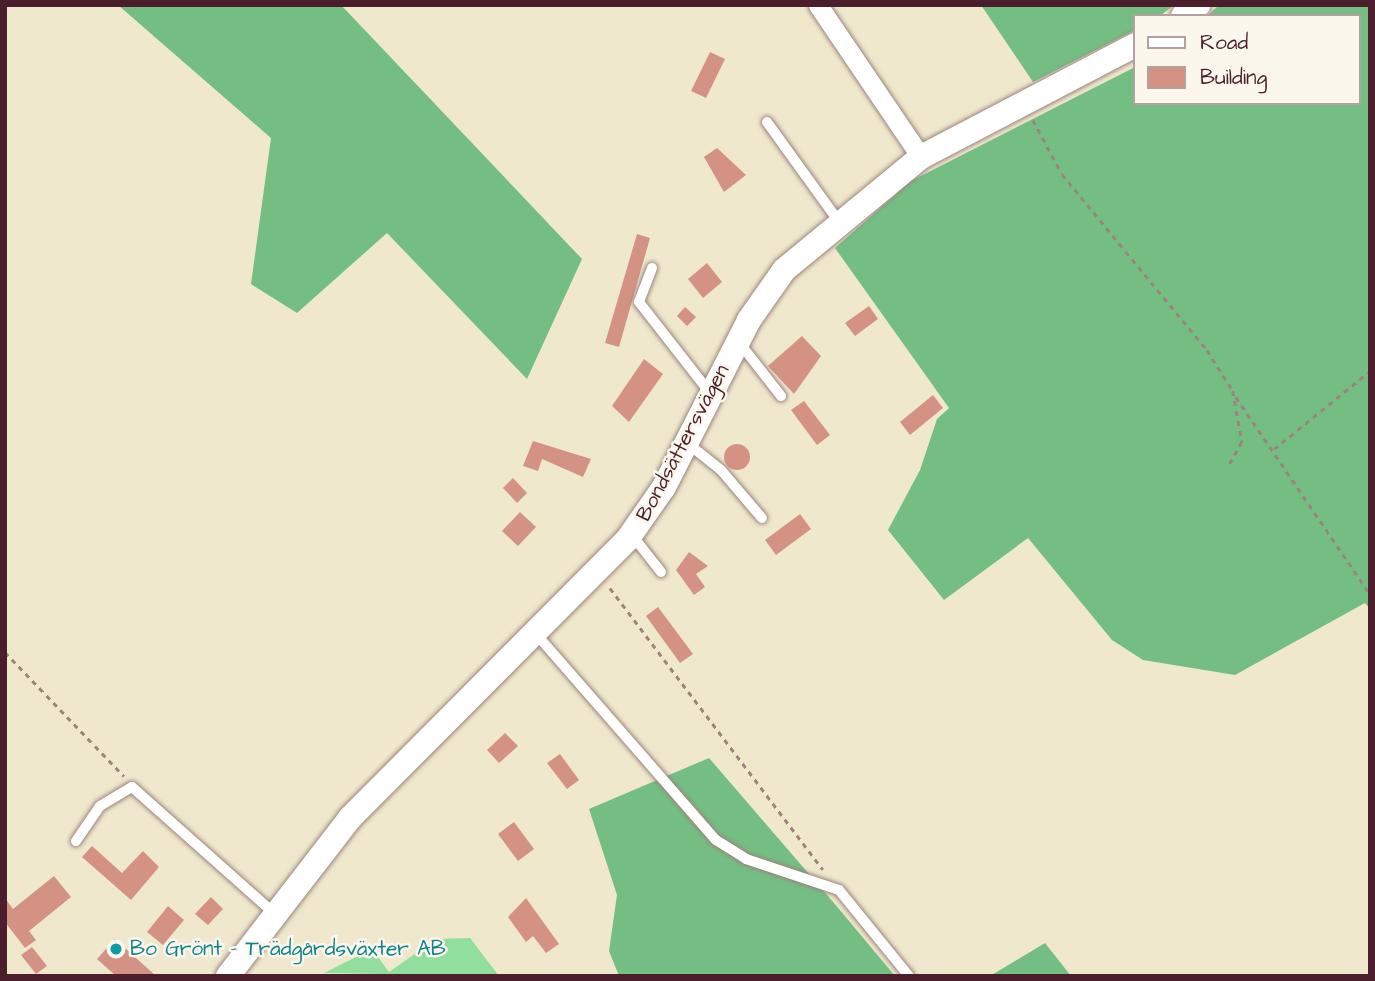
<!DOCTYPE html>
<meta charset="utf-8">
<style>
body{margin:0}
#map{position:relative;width:1375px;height:981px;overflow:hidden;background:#efe8cd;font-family:"Architects Daughter",sans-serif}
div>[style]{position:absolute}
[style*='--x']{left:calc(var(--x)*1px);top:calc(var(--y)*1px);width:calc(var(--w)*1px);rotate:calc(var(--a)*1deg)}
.green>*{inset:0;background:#90df9d}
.forest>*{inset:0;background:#74be84}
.building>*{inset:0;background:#d49285}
.round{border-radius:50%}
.path>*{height:2.5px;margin-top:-1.25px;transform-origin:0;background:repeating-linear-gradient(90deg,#9c847c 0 5px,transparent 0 10px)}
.roads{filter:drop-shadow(0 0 2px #9c847c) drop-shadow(0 0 2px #9c847c)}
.service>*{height:10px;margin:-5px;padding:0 5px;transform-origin:5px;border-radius:5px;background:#fff}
.minor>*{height:19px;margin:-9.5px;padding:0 9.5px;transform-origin:9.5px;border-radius:9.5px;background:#fff}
.tertiary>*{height:24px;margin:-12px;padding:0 12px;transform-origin:12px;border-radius:12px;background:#fff}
.dots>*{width:19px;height:19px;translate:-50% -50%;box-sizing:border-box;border:4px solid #fbf7ec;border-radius:50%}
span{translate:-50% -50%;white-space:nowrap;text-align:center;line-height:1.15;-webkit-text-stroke:5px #fbf7ec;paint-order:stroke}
.street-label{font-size:21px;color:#4a1f2b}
.culture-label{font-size:21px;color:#0d838f}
.left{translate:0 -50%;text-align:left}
.frame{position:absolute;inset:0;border:7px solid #4a1f2b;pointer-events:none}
.legend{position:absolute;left:1133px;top:14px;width:228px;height:91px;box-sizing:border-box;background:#fbf7ec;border:2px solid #b4a19f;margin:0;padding:9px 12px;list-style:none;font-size:21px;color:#4a1f2b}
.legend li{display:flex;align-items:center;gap:14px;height:35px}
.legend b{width:35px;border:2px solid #b4a19f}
</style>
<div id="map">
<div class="green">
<div style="clip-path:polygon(470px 938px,499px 976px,324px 973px,372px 949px,389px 972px,436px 939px)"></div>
</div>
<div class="forest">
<div style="clip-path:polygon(118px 5px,341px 5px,582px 259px,527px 379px,387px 233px,297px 313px,251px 284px,271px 138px)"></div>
<div style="clip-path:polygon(981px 5px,1174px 5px,1160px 16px,1135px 16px,1135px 30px,1033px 82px)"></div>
<div style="clip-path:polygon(1219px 5px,1370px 5px,1370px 609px,1365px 603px,1235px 675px,1143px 660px,1112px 640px,1028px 538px,944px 600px,888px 530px,920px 470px,937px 419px,949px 408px,835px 248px,911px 181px,1135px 67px,1135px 103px,1359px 103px,1359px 16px,1207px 16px)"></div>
<div style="clip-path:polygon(709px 758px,834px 903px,895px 976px,619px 976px,609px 951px,617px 895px,589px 809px)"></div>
<div style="clip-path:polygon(1045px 943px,1071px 976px,990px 976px)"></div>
</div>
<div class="building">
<div style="clip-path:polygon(710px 52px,725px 59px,706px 98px,691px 91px)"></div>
<div style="clip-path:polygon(717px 148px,746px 175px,724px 192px,704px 157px)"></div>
<div style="clip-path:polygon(637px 234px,650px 238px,619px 347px,605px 343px)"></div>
<div style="clip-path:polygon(707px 263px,722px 282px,703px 298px,688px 279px)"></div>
<div style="clip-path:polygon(869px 306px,878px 319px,855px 336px,845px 323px)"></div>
<div style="clip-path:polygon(685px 307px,696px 317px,687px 326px,677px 316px)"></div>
<div style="clip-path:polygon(802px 336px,821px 356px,794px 394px,768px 366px)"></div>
<div style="clip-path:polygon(644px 359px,663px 374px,629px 422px,612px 406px)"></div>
<div style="clip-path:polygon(933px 395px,943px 408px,910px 435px,900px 422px)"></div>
<div style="clip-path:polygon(804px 401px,830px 435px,817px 445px,791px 410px)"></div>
<div style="clip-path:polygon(533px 441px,591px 459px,583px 477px,542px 459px,538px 471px,523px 466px)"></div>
<div class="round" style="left:724px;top:444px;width:26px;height:26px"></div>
<div style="clip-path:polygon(513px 478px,527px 493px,517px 503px,503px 488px)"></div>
<div style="clip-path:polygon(520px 512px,536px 527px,518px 546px,502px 531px)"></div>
<div style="clip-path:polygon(800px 514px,811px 529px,776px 555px,765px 540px)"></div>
<div style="clip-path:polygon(689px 552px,708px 566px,696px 574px,705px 587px,694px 595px,676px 570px)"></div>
<div style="clip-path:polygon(658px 607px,693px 654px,680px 663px,646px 616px)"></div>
<div style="clip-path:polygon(505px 733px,518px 746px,499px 763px,487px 750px)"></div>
<div style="clip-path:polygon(560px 754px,579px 780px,567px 789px,547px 763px)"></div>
<div style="clip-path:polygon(514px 822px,534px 849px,518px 861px,498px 834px)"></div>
<div style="clip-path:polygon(92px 846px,122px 873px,143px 851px,159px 867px,131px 900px,82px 857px)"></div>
<div style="clip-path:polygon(54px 876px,71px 897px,29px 931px,36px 940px,25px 948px,5px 922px,5px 898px,13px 909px)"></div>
<div style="clip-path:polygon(211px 897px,223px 909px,208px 925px,195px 914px)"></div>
<div style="clip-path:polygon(526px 898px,559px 944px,546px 953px,533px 936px,526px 942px,508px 917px)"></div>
<div style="clip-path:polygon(168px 906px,184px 920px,163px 945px,147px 932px)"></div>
<div style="clip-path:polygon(115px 939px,156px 976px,116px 976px,97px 959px)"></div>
<div style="clip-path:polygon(32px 947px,47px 966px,36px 974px,21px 955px)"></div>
</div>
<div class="path">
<div style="--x:1033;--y:120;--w:61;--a:61.8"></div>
<div style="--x:1062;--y:174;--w:228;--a:50.5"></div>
<div style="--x:1207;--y:350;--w:49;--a:57.6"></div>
<div style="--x:1233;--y:391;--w:52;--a:80"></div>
<div style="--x:1242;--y:442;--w:29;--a:119"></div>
<div style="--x:1236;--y:397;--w:238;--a:55.8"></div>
<div style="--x:1274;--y:449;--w:124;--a:-39.1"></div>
<div style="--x:610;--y:588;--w:353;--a:52.9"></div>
<div style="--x:5;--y:652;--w:172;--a:46.2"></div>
</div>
<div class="roads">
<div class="service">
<div style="--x:767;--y:122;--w:123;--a:54.2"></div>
<div style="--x:652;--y:268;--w:36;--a:111"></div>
<div style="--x:639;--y:302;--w:115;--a:52"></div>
<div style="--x:738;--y:341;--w:70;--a:52"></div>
<div style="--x:686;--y:442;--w:45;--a:38.7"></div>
<div style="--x:721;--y:470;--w:63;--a:49.5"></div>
<div style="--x:632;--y:535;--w:47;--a:51.9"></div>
<div style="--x:537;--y:635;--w:272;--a:48.9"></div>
<div style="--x:716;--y:840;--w:36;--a:32"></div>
<div style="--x:746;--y:859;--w:98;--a:18.4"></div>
<div style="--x:839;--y:890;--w:111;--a:50.9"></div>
<div style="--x:76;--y:841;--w:42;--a:-55.6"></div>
<div style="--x:100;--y:806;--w:37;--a:-31"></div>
<div style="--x:132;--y:787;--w:190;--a:41.6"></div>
</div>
<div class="minor">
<div style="--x:818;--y:5;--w:184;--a:55.9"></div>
</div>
<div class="tertiary">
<div style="--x:1183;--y:16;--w:19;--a:-36"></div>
<div style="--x:228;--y:976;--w:200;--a:-52.3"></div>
<div style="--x:350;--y:818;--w:392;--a:-45.1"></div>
<div style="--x:627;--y:540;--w:65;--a:-55.1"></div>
<div style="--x:664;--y:487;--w:187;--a:-63"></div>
<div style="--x:749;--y:320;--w:61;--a:-55"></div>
<div style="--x:784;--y:270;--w:178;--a:-39.5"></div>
<div style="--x:921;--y:157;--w:242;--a:-27.6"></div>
</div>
</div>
<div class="dots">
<div style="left:116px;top:949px;background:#0f9aa8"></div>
</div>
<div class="street-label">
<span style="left:683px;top:443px;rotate:-62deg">Bondsättersvägen</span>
</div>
<div class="culture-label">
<span class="left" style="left:130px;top:949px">Bo Grönt - Trädgårdsväxter AB</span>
</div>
<div class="frame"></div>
<ul class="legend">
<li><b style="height:9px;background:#fff"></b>Road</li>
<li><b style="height:19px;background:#d49285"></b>Building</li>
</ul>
</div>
